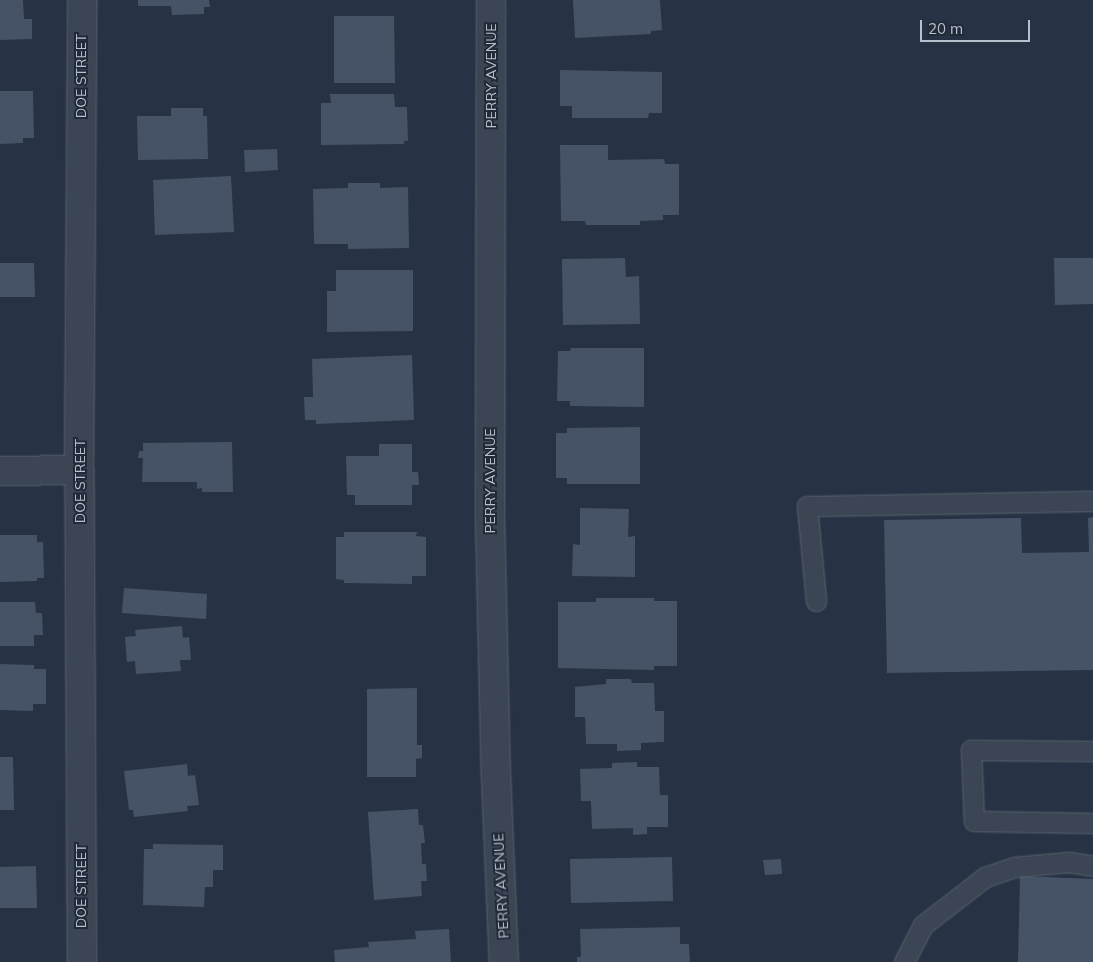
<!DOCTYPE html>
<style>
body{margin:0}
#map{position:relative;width:1093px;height:962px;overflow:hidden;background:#273344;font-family:Mulish,sans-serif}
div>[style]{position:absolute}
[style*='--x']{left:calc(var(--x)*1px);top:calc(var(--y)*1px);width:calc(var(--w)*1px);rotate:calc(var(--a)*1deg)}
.building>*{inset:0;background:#465366}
.roads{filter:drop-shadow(0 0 1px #5a6371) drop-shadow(0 0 1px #5a6371)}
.lane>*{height:19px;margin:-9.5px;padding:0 9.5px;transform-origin:9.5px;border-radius:9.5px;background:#3c4553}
.street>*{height:28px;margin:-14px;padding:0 14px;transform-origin:14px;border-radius:14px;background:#3c4553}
span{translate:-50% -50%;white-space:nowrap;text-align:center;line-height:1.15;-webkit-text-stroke:4px #202a39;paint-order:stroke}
.street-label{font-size:14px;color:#b9c0cd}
.scale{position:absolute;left:920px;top:20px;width:110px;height:22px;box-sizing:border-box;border:2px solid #b9c0cd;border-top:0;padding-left:6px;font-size:15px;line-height:18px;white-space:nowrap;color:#b9c0cd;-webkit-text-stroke:4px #202a39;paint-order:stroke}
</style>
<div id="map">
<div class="building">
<div style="clip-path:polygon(0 0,23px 0,24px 19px,32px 19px,32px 39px,0 40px)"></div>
<div style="clip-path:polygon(138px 0,209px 0,210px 7px,204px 7px,204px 14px,172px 15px,171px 6px,138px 6px)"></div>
<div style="clip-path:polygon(573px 0,660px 0,662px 30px,651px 31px,651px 34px,575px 38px)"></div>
<div style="clip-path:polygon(334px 16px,394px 16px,395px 83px,334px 83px)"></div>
<div style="clip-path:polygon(560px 70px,662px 72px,662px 113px,649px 113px,648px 118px,572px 118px,572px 106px,560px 106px)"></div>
<div style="clip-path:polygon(0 91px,33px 91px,34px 138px,23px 138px,23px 143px,0 144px)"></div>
<div style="clip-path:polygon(330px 94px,394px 94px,395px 107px,407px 107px,408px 141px,404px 141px,404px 144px,321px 145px,321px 103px,331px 103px)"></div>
<div style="clip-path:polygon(171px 108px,203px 108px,203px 116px,207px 116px,208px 159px,138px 160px,137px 116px,171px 116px)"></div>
<div style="clip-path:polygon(560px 145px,608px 145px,608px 160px,664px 159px,665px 164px,679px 164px,679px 215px,663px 215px,663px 220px,640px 221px,640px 225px,586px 225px,585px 221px,561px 221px)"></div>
<div style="clip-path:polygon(277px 149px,278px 170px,245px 172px,244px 150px)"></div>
<div style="clip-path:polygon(231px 176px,234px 232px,155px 235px,153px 180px)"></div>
<div style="clip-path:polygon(348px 183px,380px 183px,380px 188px,408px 187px,409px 248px,348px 249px,348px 244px,314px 244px,313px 189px,348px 188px)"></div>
<div style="clip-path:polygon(625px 258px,626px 277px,639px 276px,640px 324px,563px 325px,562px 259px)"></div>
<div style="clip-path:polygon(1054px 258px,1093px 258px,1093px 304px,1055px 305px)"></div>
<div style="clip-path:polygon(0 263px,34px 263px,35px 297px,0 297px)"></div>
<div style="clip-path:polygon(336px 270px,413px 270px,413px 331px,327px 332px,327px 291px,336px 291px)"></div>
<div style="clip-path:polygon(571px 348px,644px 348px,644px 407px,570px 406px,570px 401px,557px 401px,558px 351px,570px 351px)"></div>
<div style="clip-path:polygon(412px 355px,414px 420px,316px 424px,316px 420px,305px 420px,304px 397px,313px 397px,312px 359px)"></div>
<div style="clip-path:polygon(640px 427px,640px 484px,567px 484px,567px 478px,556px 478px,556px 433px,567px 433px,567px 428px)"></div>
<div style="clip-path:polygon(232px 442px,233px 492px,202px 492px,202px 488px,197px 489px,197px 482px,142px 482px,143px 458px,138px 458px,139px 451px,143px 451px,143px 443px)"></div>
<div style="clip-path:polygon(379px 444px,412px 444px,412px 472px,418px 472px,419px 485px,412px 485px,412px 505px,355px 505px,355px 495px,347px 495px,346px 456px,379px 456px)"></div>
<div style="clip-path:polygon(580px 508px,629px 509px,628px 537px,635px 536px,635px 577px,572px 576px,573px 544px,580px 545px)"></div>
<div style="clip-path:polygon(1093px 517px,1093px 670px,887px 673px,884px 520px,1021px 518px,1022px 553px,1089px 552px,1088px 518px)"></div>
<div style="clip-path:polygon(344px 532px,417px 532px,416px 536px,426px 537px,426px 576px,412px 576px,412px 584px,344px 583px,344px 580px,336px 579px,336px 537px,344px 537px)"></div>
<div style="clip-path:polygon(0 535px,37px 535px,37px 542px,43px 542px,44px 578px,37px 578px,37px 581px,0 582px)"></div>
<div style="clip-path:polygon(124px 588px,207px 594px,206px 619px,122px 613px)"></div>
<div style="clip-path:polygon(596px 598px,654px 598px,654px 601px,677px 601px,677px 666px,654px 666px,654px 670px,558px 668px,558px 602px,596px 602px)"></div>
<div style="clip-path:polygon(0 602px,35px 602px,36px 613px,42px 613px,43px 635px,34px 635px,34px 646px,0 646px)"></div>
<div style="clip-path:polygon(182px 626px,183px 638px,189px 637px,191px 660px,180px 660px,181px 671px,136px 674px,135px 661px,127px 662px,125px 637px,136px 636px,135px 630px)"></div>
<div style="clip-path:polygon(0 664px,34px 665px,34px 669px,46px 669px,46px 704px,33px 704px,33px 711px,0 710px)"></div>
<div style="clip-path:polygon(606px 679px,631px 679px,632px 683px,654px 683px,655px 711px,664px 711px,664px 742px,641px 743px,641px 750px,617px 751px,617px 744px,586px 744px,585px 717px,575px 717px,575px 687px,606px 684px)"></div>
<div style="clip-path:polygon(417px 688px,417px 745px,422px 745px,422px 758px,416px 759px,416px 777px,367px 777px,367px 689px)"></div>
<div style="clip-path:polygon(0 757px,13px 757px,14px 810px,0 810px)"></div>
<div style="clip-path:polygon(637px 762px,637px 767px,659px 767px,660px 795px,668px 795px,668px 827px,647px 827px,647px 834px,633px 835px,633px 828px,592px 829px,591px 801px,581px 801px,580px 769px,612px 768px,612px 763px)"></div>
<div style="clip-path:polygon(187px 764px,188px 776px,195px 775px,199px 805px,187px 806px,188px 811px,134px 817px,133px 810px,129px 810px,124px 771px)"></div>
<div style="clip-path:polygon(418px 809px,419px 825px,423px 825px,425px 843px,421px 843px,422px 864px,426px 864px,427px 881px,421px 881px,422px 896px,374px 900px,368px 812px)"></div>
<div style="clip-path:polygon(153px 844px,223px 845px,223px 870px,213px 870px,213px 887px,205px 887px,204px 907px,143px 905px,144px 849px,153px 849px)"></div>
<div style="clip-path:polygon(672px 857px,673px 901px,571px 903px,570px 859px)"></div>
<div style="clip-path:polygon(781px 859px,782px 874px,765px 875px,763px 860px)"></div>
<div style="clip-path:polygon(36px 866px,37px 908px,0 908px,0 867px)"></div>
<div style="clip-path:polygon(1020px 876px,1093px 879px,1093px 962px,1018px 962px)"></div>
<div style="clip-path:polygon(680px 927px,680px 944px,689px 944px,690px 962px,577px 962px,577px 957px,581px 957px,580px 929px)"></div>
<div style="clip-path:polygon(449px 929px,451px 962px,335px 962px,334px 950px,369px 947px,368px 942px,416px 939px,415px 931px)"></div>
</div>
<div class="roads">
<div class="lane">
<div style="--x:816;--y:601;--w:95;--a:-95.4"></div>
<div style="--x:807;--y:506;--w:286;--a:-1"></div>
<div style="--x:1093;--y:751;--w:122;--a:-179.5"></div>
<div style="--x:971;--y:750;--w:71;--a:87.6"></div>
<div style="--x:974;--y:821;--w:119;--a:1"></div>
<div style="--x:904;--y:962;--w:42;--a:-62.8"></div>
<div style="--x:923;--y:925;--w:78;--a:-37.7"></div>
<div style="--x:985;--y:877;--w:31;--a:-19"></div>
<div style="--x:1014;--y:867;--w:55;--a:-5.2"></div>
<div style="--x:1069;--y:862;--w:24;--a:9"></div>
</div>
<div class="street">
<div style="--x:491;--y:0;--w:518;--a:90.11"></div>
<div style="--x:490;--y:518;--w:257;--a:88.7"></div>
<div style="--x:496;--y:775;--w:187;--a:87.6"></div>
<div style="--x:0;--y:471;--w:79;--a:-0.7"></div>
<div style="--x:82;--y:962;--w:492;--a:-90.3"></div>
<div style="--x:79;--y:470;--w:470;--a:-89.6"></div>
</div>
</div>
<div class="street-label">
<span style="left:81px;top:76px;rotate:-90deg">DOE STREET</span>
<span style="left:491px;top:76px;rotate:-90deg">PERRY AVENUE</span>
<span style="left:80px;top:481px;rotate:-90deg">DOE STREET</span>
<span style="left:490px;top:481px;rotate:-90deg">PERRY AVENUE</span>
<span style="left:81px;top:886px;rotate:-90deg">DOE STREET</span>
<span style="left:501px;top:886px;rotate:-93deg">PERRY AVENUE</span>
</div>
<div class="scale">20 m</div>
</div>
